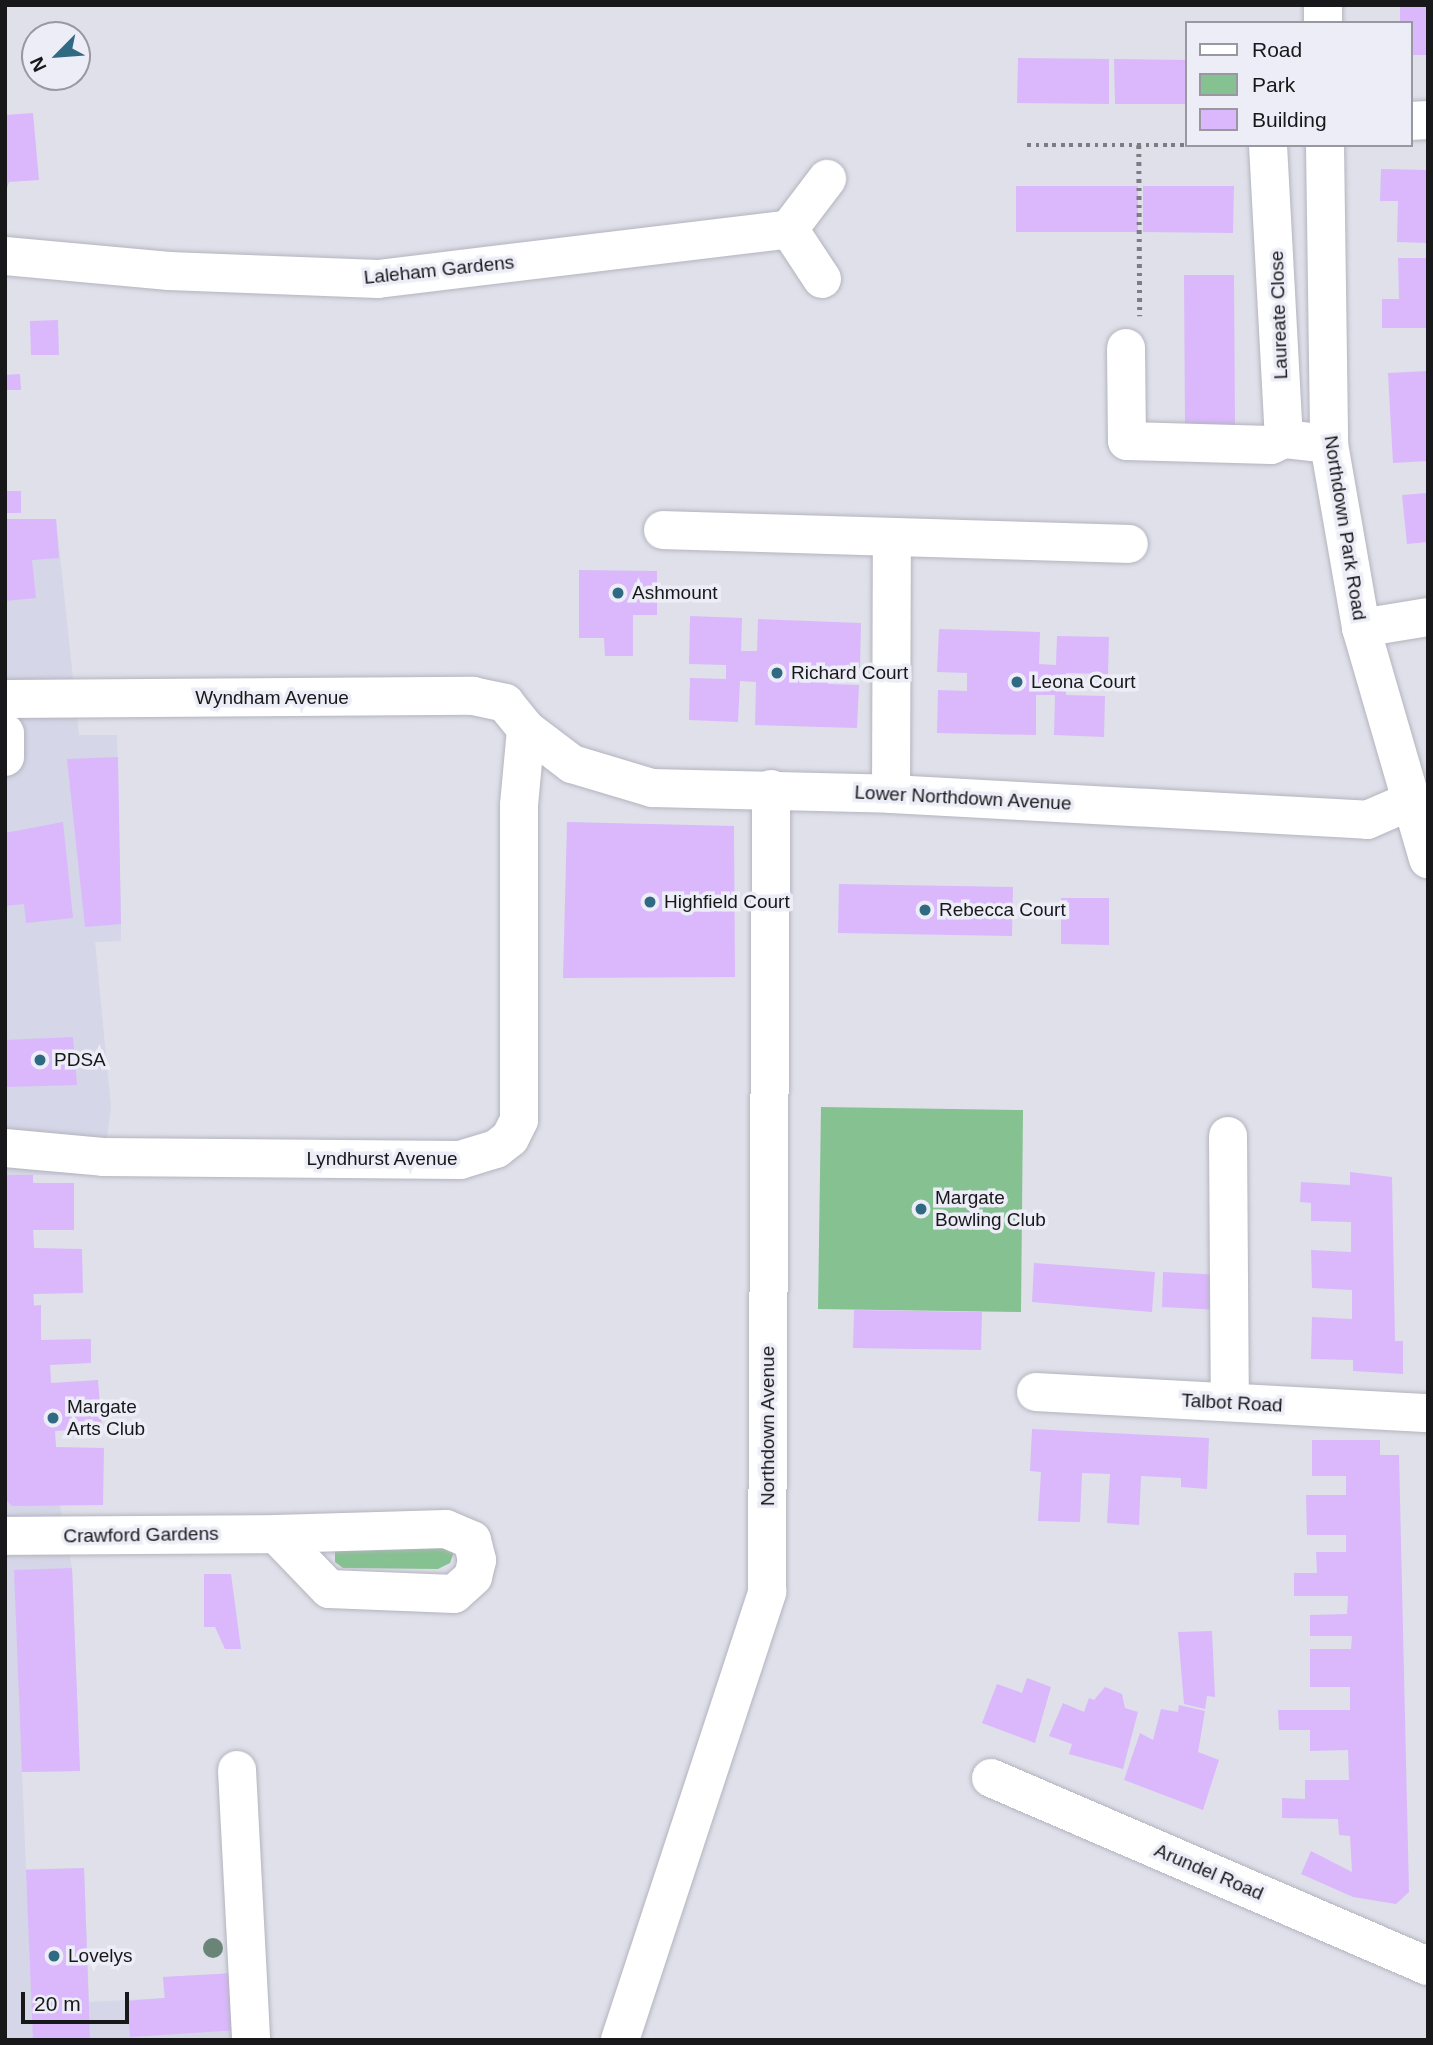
<!DOCTYPE html>
<style>
body{margin:0}
#map{position:relative;width:1433px;height:2045px;overflow:hidden;background:#dfe0ea;font-family:Arial,sans-serif}
div>[style]{position:absolute}
[style*='--x']{left:calc(var(--x)*1px);top:calc(var(--y)*1px);width:calc(var(--w)*1px);rotate:calc(var(--a)*1deg)}
.built>*{inset:0;background:#d5d6e7}
.green>*{inset:0;background:#86c191}
.building>*{inset:0;background:#dab8fb}
.path>*{height:4.5px;margin-top:-2.25px;transform-origin:0;background:repeating-linear-gradient(90deg,#7c7c83 0 3.5px,transparent 0 8.5px)}
.roads{filter:drop-shadow(0 0 2px #b3b4be) drop-shadow(0 0 2px #b3b4be)}
.minor>*{height:38px;margin:-19px;padding:0 19px;transform-origin:19px;border-radius:19px;background:#fff}
.trees>*{width:20px;height:20px;margin:-10px;border-radius:50%;background:#6a8577}
.dots>*{width:19px;height:19px;translate:-50% -50%;box-sizing:border-box;border:4px solid #ededf8;border-radius:50%}
span{translate:-50% -50%;white-space:nowrap;text-align:center;line-height:1.15;-webkit-text-stroke:7px #ededf8;paint-order:stroke}
.street-label{font-size:19px;color:#18181b}
.poi-label{font-size:19px;color:#18181b}
.left{translate:0 -50%;text-align:left}
.frame{position:absolute;inset:0;border:7px solid #18181b;pointer-events:none}
.legend{position:absolute;left:1185px;top:21px;width:228px;height:126px;box-sizing:border-box;background:#ededf8;border:2px solid #9898a0;margin:0;padding:9px 12px;list-style:none;font-size:21px;color:#18181b}
.legend li{display:flex;align-items:center;gap:14px;height:35px}
.legend b{width:35px;border:2px solid #9898a0}
.north{position:absolute;left:21px;top:21px;width:70px;height:70px;box-sizing:border-box;background:#ededf8;border:2px solid #9898a0;border-radius:50%;rotate:245deg;font-size:19px;font-weight:700;line-height:28px;text-align:center;color:#18181b}
.north::after{content:'';display:block;margin:auto;width:24px;height:32px;background:#306982;clip-path:polygon(50% 0,100% 100%,50% 72%,0 100%)}
.scale{position:absolute;left:21px;top:1992px;width:108px;height:32px;box-sizing:border-box;border:4px solid #18181b;border-top:0;padding-left:9px;font-size:21px;line-height:24px;white-space:nowrap;color:#18181b;-webkit-text-stroke:5px #ededf8;paint-order:stroke}
</style>
<div id="map">
<div class="built">
<div style="clip-path:polygon(5px 519px,56px 519px,79px 735px,117px 735px,121px 924px,121px 941px,95px 942px,111px 1107px,102px 1175px,33px 1175px,34px 1305px,41px 1305px,41px 1340px,50px 1365px,60px 1506px,72px 1568px,80px 1771px,22px 1772px,26px 1869px,84px 1868px,89px 2002px,164px 1998px,163px 1977px,236px 1973px,236px 2040px,5px 2040px)"></div>
</div>
<div class="green">
<div style="clip-path:polygon(821px 1107px,1023px 1110px,1021px 1312px,818px 1309px)"></div>
<div style="clip-path:polygon(447px 1542px,454px 1552px,450px 1563px,438px 1569px,343px 1568px,335px 1562px,335px 1549px)"></div>
</div>
<div class="building">
<div style="clip-path:polygon(1400px 5px,1428px 5px,1428px 55px,1410px 55px,1410px 23px,1400px 23px)"></div>
<div style="clip-path:polygon(1018px 58px,1109px 59px,1109px 104px,1017px 103px)"></div>
<div style="clip-path:polygon(1114px 59px,1186px 60px,1186px 104px,1115px 104px)"></div>
<div style="clip-path:polygon(33px 113px,39px 180px,9px 182px,5px 194px,5px 115px)"></div>
<div style="clip-path:polygon(1381px 169px,1428px 170px,1428px 243px,1397px 242px,1398px 201px,1380px 201px)"></div>
<div style="clip-path:polygon(1016px 186px,1138px 186px,1138px 232px,1016px 232px)"></div>
<div style="clip-path:polygon(1143px 186px,1234px 186px,1233px 233px,1143px 232px)"></div>
<div style="clip-path:polygon(1398px 258px,1428px 258px,1428px 328px,1382px 328px,1382px 299px,1399px 299px)"></div>
<div style="clip-path:polygon(1184px 275px,1234px 275px,1235px 425px,1185px 426px)"></div>
<div style="clip-path:polygon(58px 320px,59px 355px,31px 355px,30px 321px)"></div>
<div style="clip-path:polygon(1428px 371px,1428px 461px,1393px 463px,1388px 373px)"></div>
<div style="clip-path:polygon(20px 374px,21px 390px,5px 390px,5px 375px)"></div>
<div style="clip-path:polygon(5px 491px,21px 491px,21px 513px,5px 513px)"></div>
<div style="clip-path:polygon(1428px 493px,1428px 542px,1407px 544px,1402px 495px)"></div>
<div style="clip-path:polygon(5px 519px,56px 519px,59px 558px,32px 560px,36px 598px,5px 601px)"></div>
<div style="clip-path:polygon(579px 570px,657px 571px,657px 615px,633px 615px,633px 656px,605px 656px,604px 638px,579px 638px)"></div>
<div style="clip-path:polygon(690px 616px,742px 618px,741px 651px,757px 651px,758px 619px,861px 623px,860px 668px,828px 667px,828px 684px,859px 685px,857px 728px,755px 725px,756px 682px,740px 681px,738px 722px,689px 720px,690px 678px,726px 679px,726px 665px,689px 664px)"></div>
<div style="clip-path:polygon(939px 629px,1040px 632px,1039px 664px,1056px 665px,1057px 636px,1109px 637px,1108px 674px,1066px 673px,1066px 695px,1105px 696px,1104px 737px,1054px 735px,1055px 695px,1036px 695px,1036px 735px,937px 733px,938px 690px,967px 691px,967px 673px,937px 672px)"></div>
<div style="clip-path:polygon(118px 757px,121px 924px,85px 927px,67px 759px)"></div>
<div style="clip-path:polygon(63px 822px,73px 918px,26px 923px,24px 904px,5px 906px,5px 833px)"></div>
<div style="clip-path:polygon(567px 822px,734px 826px,735px 977px,563px 978px)"></div>
<div style="clip-path:polygon(839px 884px,1013px 887px,1012px 936px,838px 933px)"></div>
<div style="clip-path:polygon(1061px 898px,1109px 898px,1109px 945px,1061px 944px)"></div>
<div style="clip-path:polygon(73px 1037px,77px 1085px,5px 1087px,5px 1040px)"></div>
<div style="clip-path:polygon(1350px 1172px,1392px 1177px,1395px 1341px,1403px 1341px,1403px 1374px,1353px 1371px,1353px 1360px,1311px 1359px,1312px 1317px,1352px 1319px,1352px 1290px,1312px 1288px,1311px 1250px,1351px 1252px,1351px 1222px,1311px 1221px,1311px 1203px,1300px 1202px,1301px 1182px,1350px 1185px)"></div>
<div style="clip-path:polygon(5px 1175px,33px 1175px,33px 1183px,74px 1183px,74px 1230px,33px 1230px,34px 1248px,82px 1249px,83px 1293px,33px 1294px,34px 1306px,41px 1305px,41px 1340px,91px 1339px,91px 1363px,50px 1365px,51px 1383px,98px 1380px,102px 1428px,55px 1431px,56px 1447px,104px 1448px,103px 1505px,12px 1506px,5px 1499px)"></div>
<div style="clip-path:polygon(1034px 1263px,1155px 1272px,1152px 1312px,1032px 1302px)"></div>
<div style="clip-path:polygon(1163px 1272px,1223px 1275px,1221px 1310px,1162px 1307px)"></div>
<div style="clip-path:polygon(854px 1310px,982px 1312px,981px 1350px,853px 1348px)"></div>
<div style="clip-path:polygon(1032px 1429px,1209px 1438px,1207px 1489px,1181px 1487px,1181px 1478px,1141px 1476px,1139px 1525px,1107px 1523px,1110px 1474px,1082px 1473px,1080px 1522px,1038px 1521px,1041px 1472px,1030px 1471px)"></div>
<div style="clip-path:polygon(1312px 1440px,1380px 1440px,1380px 1455px,1399px 1455px,1409px 1892px,1396px 1904px,1353px 1897px,1301px 1874px,1311px 1851px,1352px 1872px,1350px 1836px,1339px 1835px,1338px 1819px,1282px 1818px,1282px 1798px,1305px 1799px,1305px 1780px,1349px 1780px,1348px 1750px,1310px 1751px,1310px 1730px,1279px 1730px,1278px 1710px,1350px 1710px,1350px 1687px,1310px 1687px,1310px 1649px,1351px 1649px,1352px 1636px,1310px 1636px,1310px 1615px,1347px 1614px,1348px 1596px,1294px 1596px,1294px 1573px,1317px 1573px,1316px 1552px,1346px 1552px,1346px 1535px,1307px 1535px,1306px 1495px,1346px 1495px,1346px 1476px,1312px 1476px)"></div>
<div style="clip-path:polygon(72px 1568px,80px 1771px,22px 1772px,14px 1570px)"></div>
<div style="clip-path:polygon(204px 1574px,231px 1574px,241px 1649px,225px 1649px,215px 1627px,204px 1627px)"></div>
<div style="clip-path:polygon(1212px 1631px,1215px 1697px,1207px 1696px,1205px 1709px,1184px 1704px,1178px 1632px)"></div>
<div style="clip-path:polygon(1027px 1678px,1051px 1687px,1035px 1743px,982px 1723px,997px 1684px,1022px 1693px)"></div>
<div style="clip-path:polygon(1105px 1687px,1122px 1694px,1125px 1708px,1138px 1712px,1123px 1769px,1069px 1754px,1072px 1744px,1049px 1736px,1063px 1703px,1084px 1712px,1089px 1698px,1094px 1700px)"></div>
<div style="clip-path:polygon(1179px 1705px,1205px 1711px,1198px 1752px,1219px 1760px,1203px 1810px,1124px 1780px,1140px 1733px,1153px 1740px,1161px 1709px,1178px 1712px)"></div>
<div style="clip-path:polygon(84px 1868px,90px 2040px,33px 2040px,26px 1870px)"></div>
<div style="clip-path:polygon(236px 1973px,239px 2030px,130px 2037px,127px 2001px,165px 1998px,163px 1977px)"></div>
</div>
<div class="path">
<div style="--x:1027;--y:145;--w:159;--a:0"></div>
<div style="--x:1139;--y:145;--w:171;--a:89.7"></div>
</div>
<div class="roads">
<div class="minor">
<div style="--x:1323;--y:23;--w:18;--a:-90"></div>
<div style="--x:1410;--y:121;--w:18;--a:-3"></div>
<div style="--x:1268;--y:145;--w:294;--a:86.9"></div>
<div style="--x:1284;--y:439;--w:45;--a:6.3"></div>
<div style="--x:1325;--y:145;--w:299;--a:89.2"></div>
<div style="--x:1329;--y:444;--w:187;--a:80.1"></div>
<div style="--x:1361;--y:628;--w:241;--a:73.8"></div>
<div style="--x:5;--y:256;--w:165;--a:5.2"></div>
<div style="--x:169;--y:271;--w:209;--a:2.2"></div>
<div style="--x:378;--y:279;--w:414;--a:-6.9"></div>
<div style="--x:822;--y:279;--w:60;--a:-123.4"></div>
<div style="--x:789;--y:229;--w:63;--a:-52.8"></div>
<div style="--x:1126;--y:348;--w:93;--a:89.4"></div>
<div style="--x:1127;--y:441;--w:144;--a:1.6"></div>
<div style="--x:1271;--y:445;--w:14;--a:-25"></div>
<div style="--x:663;--y:530;--w:466;--a:1.7"></div>
<div style="--x:1361;--y:628;--w:68;--a:-9.3"></div>
<div style="--x:5;--y:699;--w:468;--a:-0.4"></div>
<div style="--x:473;--y:696;--w:33;--a:12"></div>
<div style="--x:505;--y:703;--w:33;--a:51"></div>
<div style="--x:526;--y:729;--w:58;--a:37.3"></div>
<div style="--x:572;--y:764;--w:84;--a:16.7"></div>
<div style="--x:652;--y:788;--w:239;--a:1.4"></div>
<div style="--x:891;--y:794;--w:477;--a:3.1"></div>
<div style="--x:1367;--y:820;--w:48;--a:-23.4"></div>
<div style="--x:5;--y:733;--w:24;--a:90"></div>
<div style="--x:891;--y:794;--w:254;--a:-89.8"></div>
<div style="--x:1228;--y:1136;--w:266;--a:89.6"></div>
<div style="--x:5;--y:1148;--w:98;--a:5.2"></div>
<div style="--x:103;--y:1157;--w:357;--a:0.5"></div>
<div style="--x:460;--y:1160;--w:38;--a:-17"></div>
<div style="--x:496;--y:1149;--w:18;--a:-38"></div>
<div style="--x:510;--y:1138;--w:20;--a:-63"></div>
<div style="--x:519;--y:1120;--w:315;--a:-90"></div>
<div style="--x:519;--y:805;--w:76;--a:-84.7"></div>
<div style="--x:1036;--y:1392;--w:393;--a:3.1"></div>
<div style="--x:446;--y:1529;--w:28;--a:23"></div>
<div style="--x:472;--y:1540;--w:21;--a:76"></div>
<div style="--x:477;--y:1560;--w:17;--a:103"></div>
<div style="--x:473;--y:1577;--w:25;--a:138"></div>
<div style="--x:454;--y:1594;--w:125;--a:-177.7"></div>
<div style="--x:329;--y:1589;--w:76;--a:-133.9"></div>
<div style="--x:276;--y:1534;--w:170;--a:-1.7"></div>
<div style="--x:5;--y:1536;--w:271;--a:-0.4"></div>
<div style="--x:237;--y:1770;--w:270;--a:87"></div>
<div style="--x:991;--y:1778;--w:476;--a:23.3"></div>
<div style="--x:620;--y:2040;--w:472;--a:-71.8"></div>
<div style="--x:767;--y:1592;--w:803;--a:-89.71"></div>
</div>
</div>
<div class="trees">
<div style="left:213px;top:1948px"></div>
</div>
<div class="dots">
<div style="left:618px;top:593px;background:#306982"></div>
<div style="left:777px;top:673px;background:#306982"></div>
<div style="left:1017px;top:682px;background:#306982"></div>
<div style="left:650px;top:902px;background:#306982"></div>
<div style="left:925px;top:910px;background:#306982"></div>
<div style="left:40px;top:1060px;background:#306982"></div>
<div style="left:921px;top:1209px;background:#306982"></div>
<div style="left:53px;top:1418px;background:#306982"></div>
<div style="left:54px;top:1956px;background:#306982"></div>
</div>
<div class="street-label">
<span style="left:439px;top:270px;rotate:-6deg">Laleham Gardens</span>
<span style="left:1279px;top:315px;rotate:-92deg">Laureate Close</span>
<span style="left:1345px;top:528px;rotate:81deg">Northdown Park Road</span>
<span style="left:272px;top:698px">Wyndham Avenue</span>
<span style="left:963px;top:798px;rotate:3deg">Lower Northdown Avenue</span>
<span style="left:382px;top:1159px">Lyndhurst Avenue</span>
<span style="left:1232px;top:1403px;rotate:3deg">Talbot Road</span>
<span style="left:768px;top:1426px;rotate:-90deg">Northdown Avenue</span>
<span style="left:141px;top:1535px;rotate:-1deg">Crawford Gardens</span>
<span style="left:1209px;top:1872px;rotate:23deg">Arundel Road</span>
</div>
<div class="poi-label">
<span class="left" style="left:632px;top:593px">Ashmount</span>
<span class="left" style="left:791px;top:673px">Richard Court</span>
<span class="left" style="left:1031px;top:682px">Leona Court</span>
<span class="left" style="left:664px;top:902px">Highfield Court</span>
<span class="left" style="left:939px;top:910px">Rebecca Court</span>
<span class="left" style="left:54px;top:1060px">PDSA</span>
<span class="left" style="left:935px;top:1209px">Margate<br>Bowling Club</span>
<span class="left" style="left:67px;top:1418px">Margate<br>Arts Club</span>
<span class="left" style="left:68px;top:1956px">Lovelys</span>
</div>
<div class="frame"></div>
<ul class="legend">
<li><b style="height:9px;background:#fff"></b>Road</li>
<li><b style="height:19px;background:#86c191"></b>Park</li>
<li><b style="height:19px;background:#dab8fb"></b>Building</li>
</ul>
<div class="north">N</div>
<div class="scale">20 m</div>
</div>
